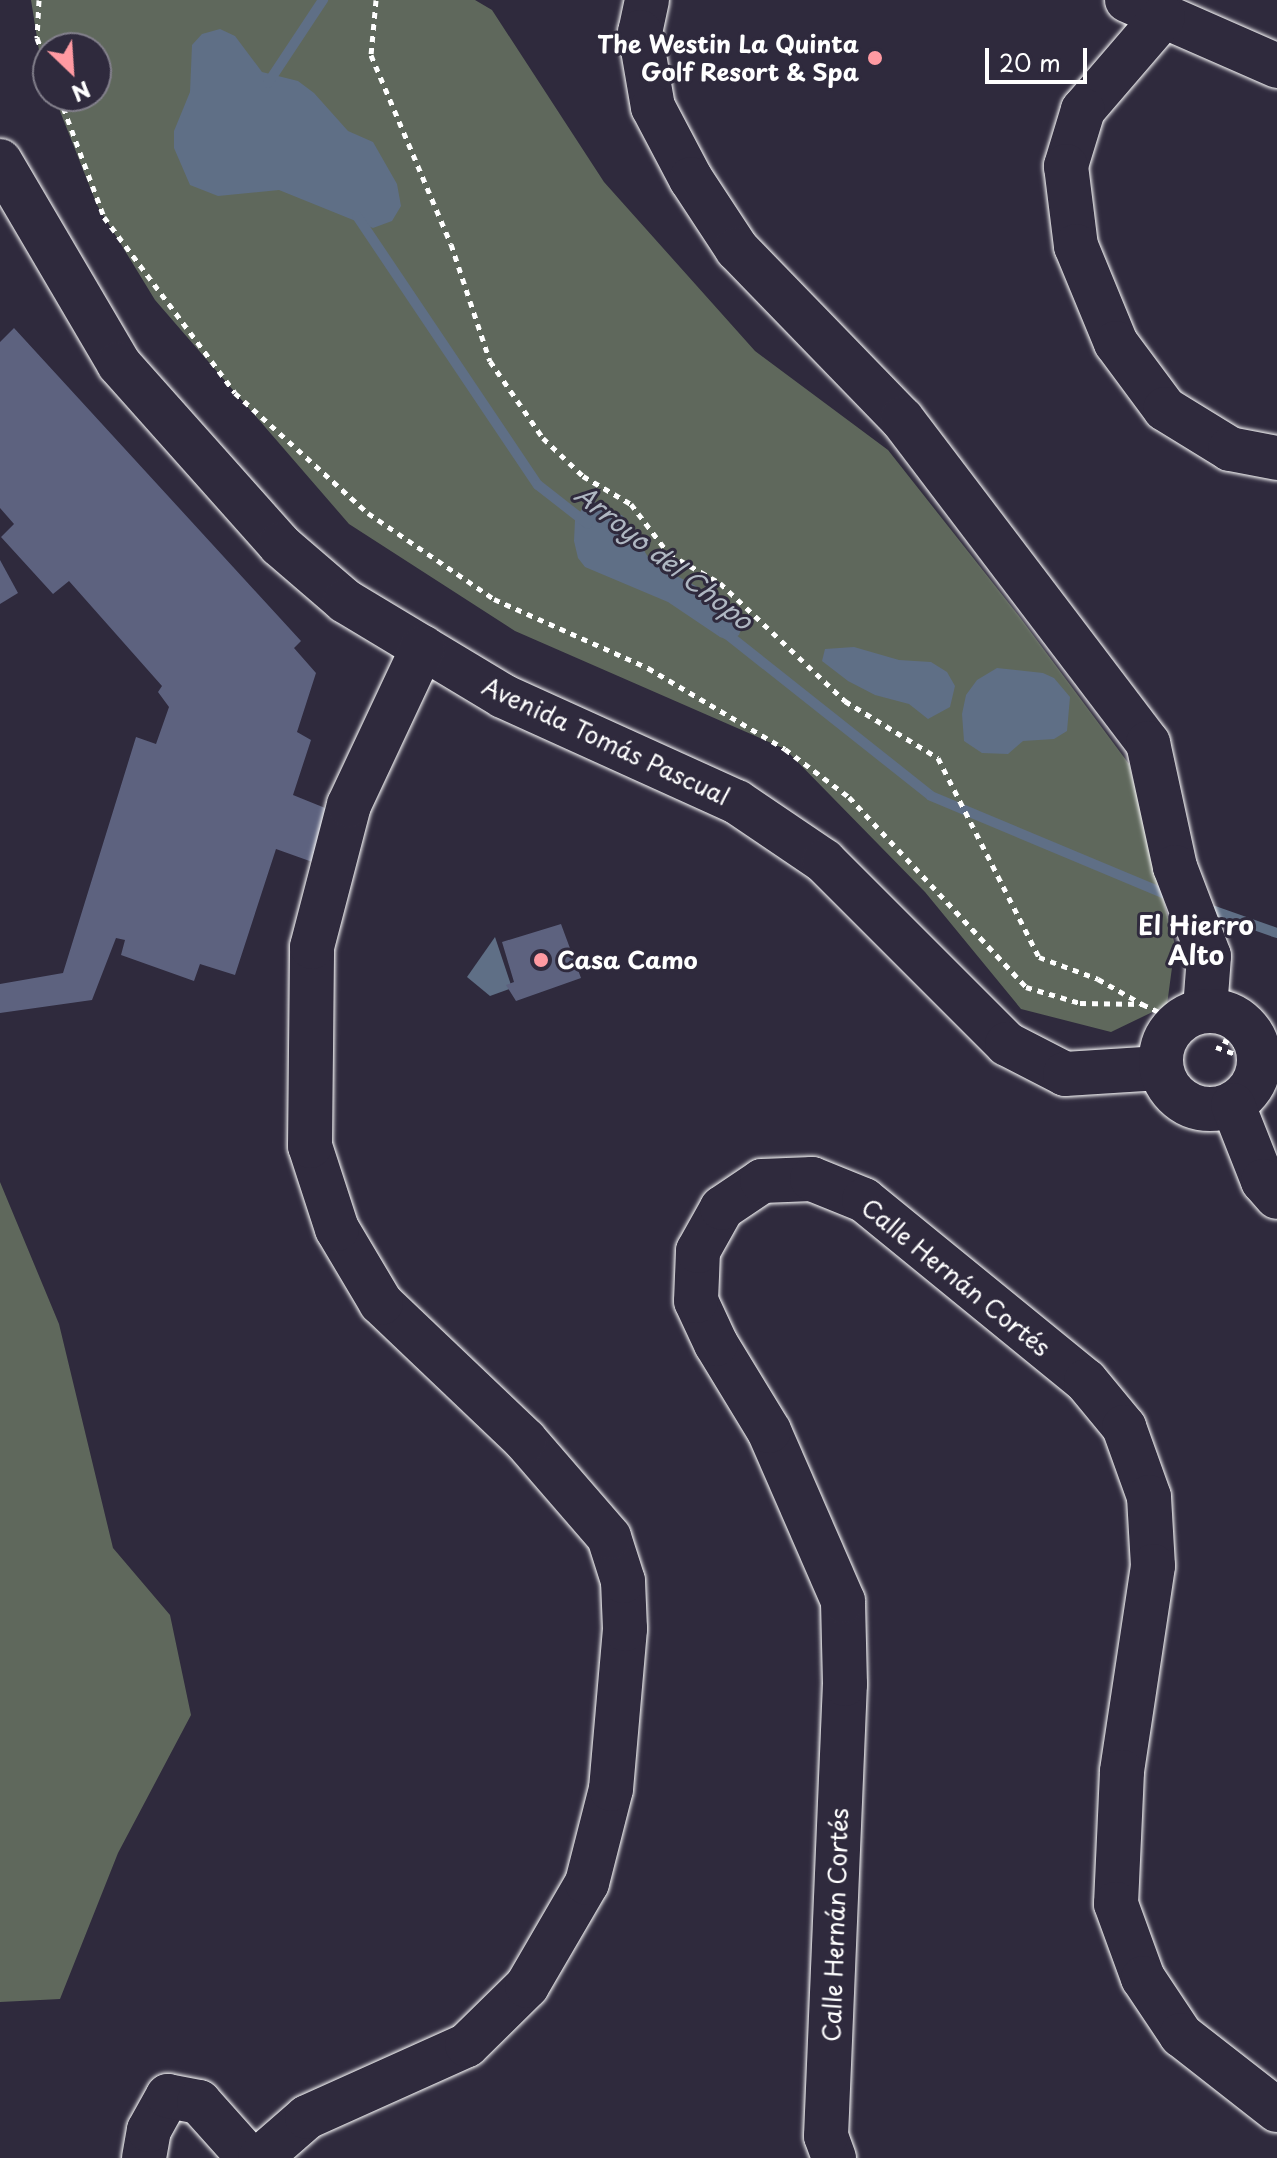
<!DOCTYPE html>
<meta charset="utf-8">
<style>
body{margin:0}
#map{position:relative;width:1277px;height:2158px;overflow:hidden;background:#2f2a3d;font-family:"Playpen Sans",sans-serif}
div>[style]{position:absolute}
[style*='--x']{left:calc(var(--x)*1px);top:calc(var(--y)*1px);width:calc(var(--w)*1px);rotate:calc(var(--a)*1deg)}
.green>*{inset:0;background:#5f685c}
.water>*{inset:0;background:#5f6f86}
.stream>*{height:10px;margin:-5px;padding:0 5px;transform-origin:5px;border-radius:5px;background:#5f6f86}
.building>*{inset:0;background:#5d627f}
.path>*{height:5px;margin-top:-2.5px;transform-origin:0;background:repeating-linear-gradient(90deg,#fff 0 6px,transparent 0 12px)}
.roads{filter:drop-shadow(0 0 2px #fff) drop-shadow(0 0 2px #fff)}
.minor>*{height:44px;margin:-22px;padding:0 22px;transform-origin:22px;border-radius:22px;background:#2f2a3d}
.minor>.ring{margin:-22px;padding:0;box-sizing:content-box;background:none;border:44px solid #2f2a3d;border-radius:50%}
.dots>*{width:22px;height:22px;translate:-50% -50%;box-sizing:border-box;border:4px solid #2f2a3d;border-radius:50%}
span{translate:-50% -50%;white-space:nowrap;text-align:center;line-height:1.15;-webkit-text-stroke:6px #2f2a3d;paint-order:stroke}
.poi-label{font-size:24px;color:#fff;font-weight:700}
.right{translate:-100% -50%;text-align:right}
.left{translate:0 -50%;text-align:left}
.street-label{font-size:24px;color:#fff}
.water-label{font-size:26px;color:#afb7c2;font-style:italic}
.neighbourhood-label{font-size:26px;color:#fff;font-weight:700}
.north{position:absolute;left:32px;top:32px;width:80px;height:80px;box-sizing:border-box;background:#2f2a3d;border:2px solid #827f8b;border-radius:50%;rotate:155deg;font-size:22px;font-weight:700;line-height:32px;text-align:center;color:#fff}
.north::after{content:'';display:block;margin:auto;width:28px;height:36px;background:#ff9aa2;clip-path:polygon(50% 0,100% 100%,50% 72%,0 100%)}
.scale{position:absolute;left:985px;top:48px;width:102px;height:36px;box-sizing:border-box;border:4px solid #fff;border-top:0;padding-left:10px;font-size:24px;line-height:28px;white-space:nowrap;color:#fff;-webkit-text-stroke:6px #2f2a3d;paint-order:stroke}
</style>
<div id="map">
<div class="green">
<div style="clip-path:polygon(31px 0,475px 0,492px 10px,604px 182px,755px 351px,888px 450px,1019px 616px,1129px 764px,1175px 945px,1167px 1005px,1111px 1032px,1021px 1009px,925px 892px,785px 749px,515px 631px,349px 524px,155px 300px,97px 205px,54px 96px,96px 96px,96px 48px,48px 48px,48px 82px,41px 63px)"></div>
<div style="clip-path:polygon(0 1182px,59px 1324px,113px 1548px,170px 1615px,191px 1715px,118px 1853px,60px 1999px,0 2002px)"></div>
</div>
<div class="water">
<div style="clip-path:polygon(220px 29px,235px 36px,262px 72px,298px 81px,314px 93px,348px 131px,373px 142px,397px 184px,401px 206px,392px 221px,373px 228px,279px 190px,218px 196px,190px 185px,174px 148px,174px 131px,190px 92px,192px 45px,202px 34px)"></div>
<div style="clip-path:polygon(596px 502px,623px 516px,648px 557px,658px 566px,724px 601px,742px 627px,739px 635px,730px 641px,720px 637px,668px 602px,585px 567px,578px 558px,574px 541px,575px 520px,584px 506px)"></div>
<div style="clip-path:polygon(854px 647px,899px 660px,931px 662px,947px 672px,955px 686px,950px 707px,928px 719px,909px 704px,875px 695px,848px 681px,822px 661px,825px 649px)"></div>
<div style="clip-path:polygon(997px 668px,1043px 673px,1054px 678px,1070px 697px,1067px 731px,1054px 739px,1023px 741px,1008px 754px,982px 753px,964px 741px,962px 714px,966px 695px,977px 680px)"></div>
<div style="clip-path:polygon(495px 937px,512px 988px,490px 996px,467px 977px)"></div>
</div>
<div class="stream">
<div style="--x:268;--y:83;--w:100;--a:-56.5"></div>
<div style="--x:357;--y:216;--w:324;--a:56.1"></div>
<div style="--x:538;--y:485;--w:63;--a:38"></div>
<div style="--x:723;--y:631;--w:265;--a:38.4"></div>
<div style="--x:931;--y:796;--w:262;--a:22.7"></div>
<div style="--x:1203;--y:907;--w:78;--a:19.4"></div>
</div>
<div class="building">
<div style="clip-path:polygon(14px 328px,301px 641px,294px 648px,316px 673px,297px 732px,311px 740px,293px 795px,335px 812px,318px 864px,276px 849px,235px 975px,200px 964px,194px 981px,121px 955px,125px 940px,116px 938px,92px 1000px,0 1013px,0 984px,63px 973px,136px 737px,156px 744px,169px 707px,158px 692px,162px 686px,69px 581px,53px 594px,1px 537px,14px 524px,0 508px,0 342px)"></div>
<div style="clip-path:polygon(0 560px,18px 593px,0 604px)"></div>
<div style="clip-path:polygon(561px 924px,581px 978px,516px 1001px,506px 985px,514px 982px,502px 942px)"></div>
</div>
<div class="path">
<div style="--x:39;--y:0;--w:38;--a:93"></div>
<div style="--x:37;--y:38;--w:31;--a:69"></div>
<div style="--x:376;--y:0;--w:55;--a:95.2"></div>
<div style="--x:371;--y:55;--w:205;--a:67.1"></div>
<div style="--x:451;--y:244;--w:123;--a:71.6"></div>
<div style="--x:490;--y:361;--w:93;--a:55.5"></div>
<div style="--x:543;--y:438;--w:55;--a:43.5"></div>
<div style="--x:583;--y:476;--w:56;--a:30.3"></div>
<div style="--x:631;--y:504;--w:63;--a:52.8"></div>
<div style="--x:669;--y:554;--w:59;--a:29.6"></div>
<div style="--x:720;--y:583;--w:172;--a:43.3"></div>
<div style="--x:845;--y:701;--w:109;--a:31.5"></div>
<div style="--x:938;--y:758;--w:223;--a:63.1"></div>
<div style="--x:1039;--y:957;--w:63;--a:20.4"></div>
<div style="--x:1098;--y:979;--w:51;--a:29.6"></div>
<div style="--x:59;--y:96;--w:129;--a:69.6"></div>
<div style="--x:104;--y:217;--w:219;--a:53.3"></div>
<div style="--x:235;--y:393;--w:179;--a:42.1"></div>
<div style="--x:368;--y:513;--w:153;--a:34.3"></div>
<div style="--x:494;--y:599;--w:169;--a:24.1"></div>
<div style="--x:648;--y:668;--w:159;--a:30.6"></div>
<div style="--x:785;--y:749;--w:80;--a:36.9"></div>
<div style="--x:849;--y:797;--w:260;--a:47"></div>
<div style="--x:1026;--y:987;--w:56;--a:16.5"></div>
<div style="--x:1080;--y:1003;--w:62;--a:0.9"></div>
<div style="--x:1142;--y:1004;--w:26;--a:25"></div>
<div style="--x:1223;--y:1040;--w:59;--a:24"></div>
<div style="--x:1216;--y:1047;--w:65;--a:19.8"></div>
</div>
<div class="roads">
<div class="minor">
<div style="--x:647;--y:0;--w:33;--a:102"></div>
<div style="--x:640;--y:32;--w:76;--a:80.2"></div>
<div style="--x:653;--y:107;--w:81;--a:62.2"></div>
<div style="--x:691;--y:179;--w:84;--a:56.7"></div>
<div style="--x:737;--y:249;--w:237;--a:45.9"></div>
<div style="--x:902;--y:419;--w:407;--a:52.8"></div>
<div style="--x:1148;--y:743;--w:127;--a:77.7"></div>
<div style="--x:1175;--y:867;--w:95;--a:69.1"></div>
<div style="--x:1209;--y:956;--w:53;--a:94.3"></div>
<div style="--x:1127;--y:0;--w:164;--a:23.7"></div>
<div style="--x:1163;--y:17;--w:123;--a:130.7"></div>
<div style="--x:1083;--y:110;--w:59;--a:106.9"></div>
<div style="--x:1066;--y:166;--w:81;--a:82.9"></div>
<div style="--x:1076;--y:246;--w:105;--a:67.6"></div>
<div style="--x:1116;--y:343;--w:82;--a:53.4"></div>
<div style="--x:1165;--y:409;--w:76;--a:31.6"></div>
<div style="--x:1230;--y:449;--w:48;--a:10.8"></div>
<div style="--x:0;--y:161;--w:235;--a:59.6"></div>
<div style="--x:119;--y:364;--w:242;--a:48.3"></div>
<div style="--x:280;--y:545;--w:86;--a:40.7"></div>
<div style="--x:345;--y:601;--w:184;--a:31"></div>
<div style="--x:503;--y:696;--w:257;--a:24.4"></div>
<div style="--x:737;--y:802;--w:105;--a:34.1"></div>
<div style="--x:824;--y:861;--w:259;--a:45"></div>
<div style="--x:1007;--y:1044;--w:65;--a:27.3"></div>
<div style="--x:1065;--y:1074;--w:95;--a:-3.6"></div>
<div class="ring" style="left:1161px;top:1011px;width:54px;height:54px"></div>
<div style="--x:1233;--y:1105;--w:82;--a:68.5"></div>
<div style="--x:1263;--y:1181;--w:21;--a:49"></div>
<div style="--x:144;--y:2158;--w:28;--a:-80"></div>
<div style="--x:149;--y:2130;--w:39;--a:-61"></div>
<div style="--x:168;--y:2096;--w:32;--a:11"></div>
<div style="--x:199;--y:2102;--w:75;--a:48.2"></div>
<div style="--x:260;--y:2158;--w:62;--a:-41.1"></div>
<div style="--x:307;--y:2117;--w:175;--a:-24.2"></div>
<div style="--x:467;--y:2045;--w:84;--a:-44.5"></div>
<div style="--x:527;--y:1986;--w:119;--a:-59.8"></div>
<div style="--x:587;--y:1883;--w:97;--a:-75.7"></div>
<div style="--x:611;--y:1789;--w:161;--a:-85"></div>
<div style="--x:625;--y:1629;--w:48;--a:-92.4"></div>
<div style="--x:623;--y:1581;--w:46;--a:-107.7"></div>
<div style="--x:609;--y:1537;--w:128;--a:-130.9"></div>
<div style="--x:525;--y:1440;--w:199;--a:-136.4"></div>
<div style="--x:381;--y:1303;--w:86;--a:-120.7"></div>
<div style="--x:337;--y:1229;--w:87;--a:-108"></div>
<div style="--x:310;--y:1146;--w:199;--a:-89.4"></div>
<div style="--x:312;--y:947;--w:147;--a:-75.4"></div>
<div style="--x:349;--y:805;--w:174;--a:-64.9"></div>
<div style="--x:834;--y:2158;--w:23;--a:-110"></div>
<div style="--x:826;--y:2136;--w:452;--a:-87.6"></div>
<div style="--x:845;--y:1684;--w:83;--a:-91.4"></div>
<div style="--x:843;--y:1601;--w:185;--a:-113.5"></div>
<div style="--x:769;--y:1431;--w:102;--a:-121.3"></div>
<div style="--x:716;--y:1344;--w:47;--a:-114.9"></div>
<div style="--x:696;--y:1301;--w:50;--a:-87.7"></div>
<div style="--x:698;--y:1251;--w:49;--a:-60.8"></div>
<div style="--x:722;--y:1208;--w:48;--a:-34"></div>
<div style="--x:762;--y:1181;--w:50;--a:-2.3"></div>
<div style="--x:812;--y:1179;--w:56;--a:22"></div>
<div style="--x:864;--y:1200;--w:286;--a:39.2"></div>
<div style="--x:1086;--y:1381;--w:60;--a:50.4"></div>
<div style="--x:1124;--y:1427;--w:74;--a:70.3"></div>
<div style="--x:1149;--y:1497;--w:69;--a:86.7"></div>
<div style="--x:1153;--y:1566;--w:208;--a:98.6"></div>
<div style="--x:1122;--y:1772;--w:132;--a:92.6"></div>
<div style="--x:1116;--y:1904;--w:79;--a:70"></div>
<div style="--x:1143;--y:1978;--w:69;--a:56.3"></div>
<div style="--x:1181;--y:2035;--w:122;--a:38"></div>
</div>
</div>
<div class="dots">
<div style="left:875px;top:58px;background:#ff9aa2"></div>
<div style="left:541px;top:960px;background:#ff9aa2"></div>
</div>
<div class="poi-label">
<span class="right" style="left:859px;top:58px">The Westin La Quinta<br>Golf Resort &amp; Spa</span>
<span class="left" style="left:557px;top:960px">Casa Camo</span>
</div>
<div class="street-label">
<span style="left:606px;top:741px;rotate:25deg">Avenida Tomás Pascual</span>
<span style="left:956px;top:1277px;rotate:39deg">Calle Hernán Cortés</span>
<span style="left:835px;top:1925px;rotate:-88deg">Calle Hernán Cortés</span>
</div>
<div class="water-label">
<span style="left:664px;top:557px;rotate:38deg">Arroyo del Chopo</span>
</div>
<div class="neighbourhood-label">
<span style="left:1196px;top:940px">El Hierro<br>Alto</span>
</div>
<div class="north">N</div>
<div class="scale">20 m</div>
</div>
